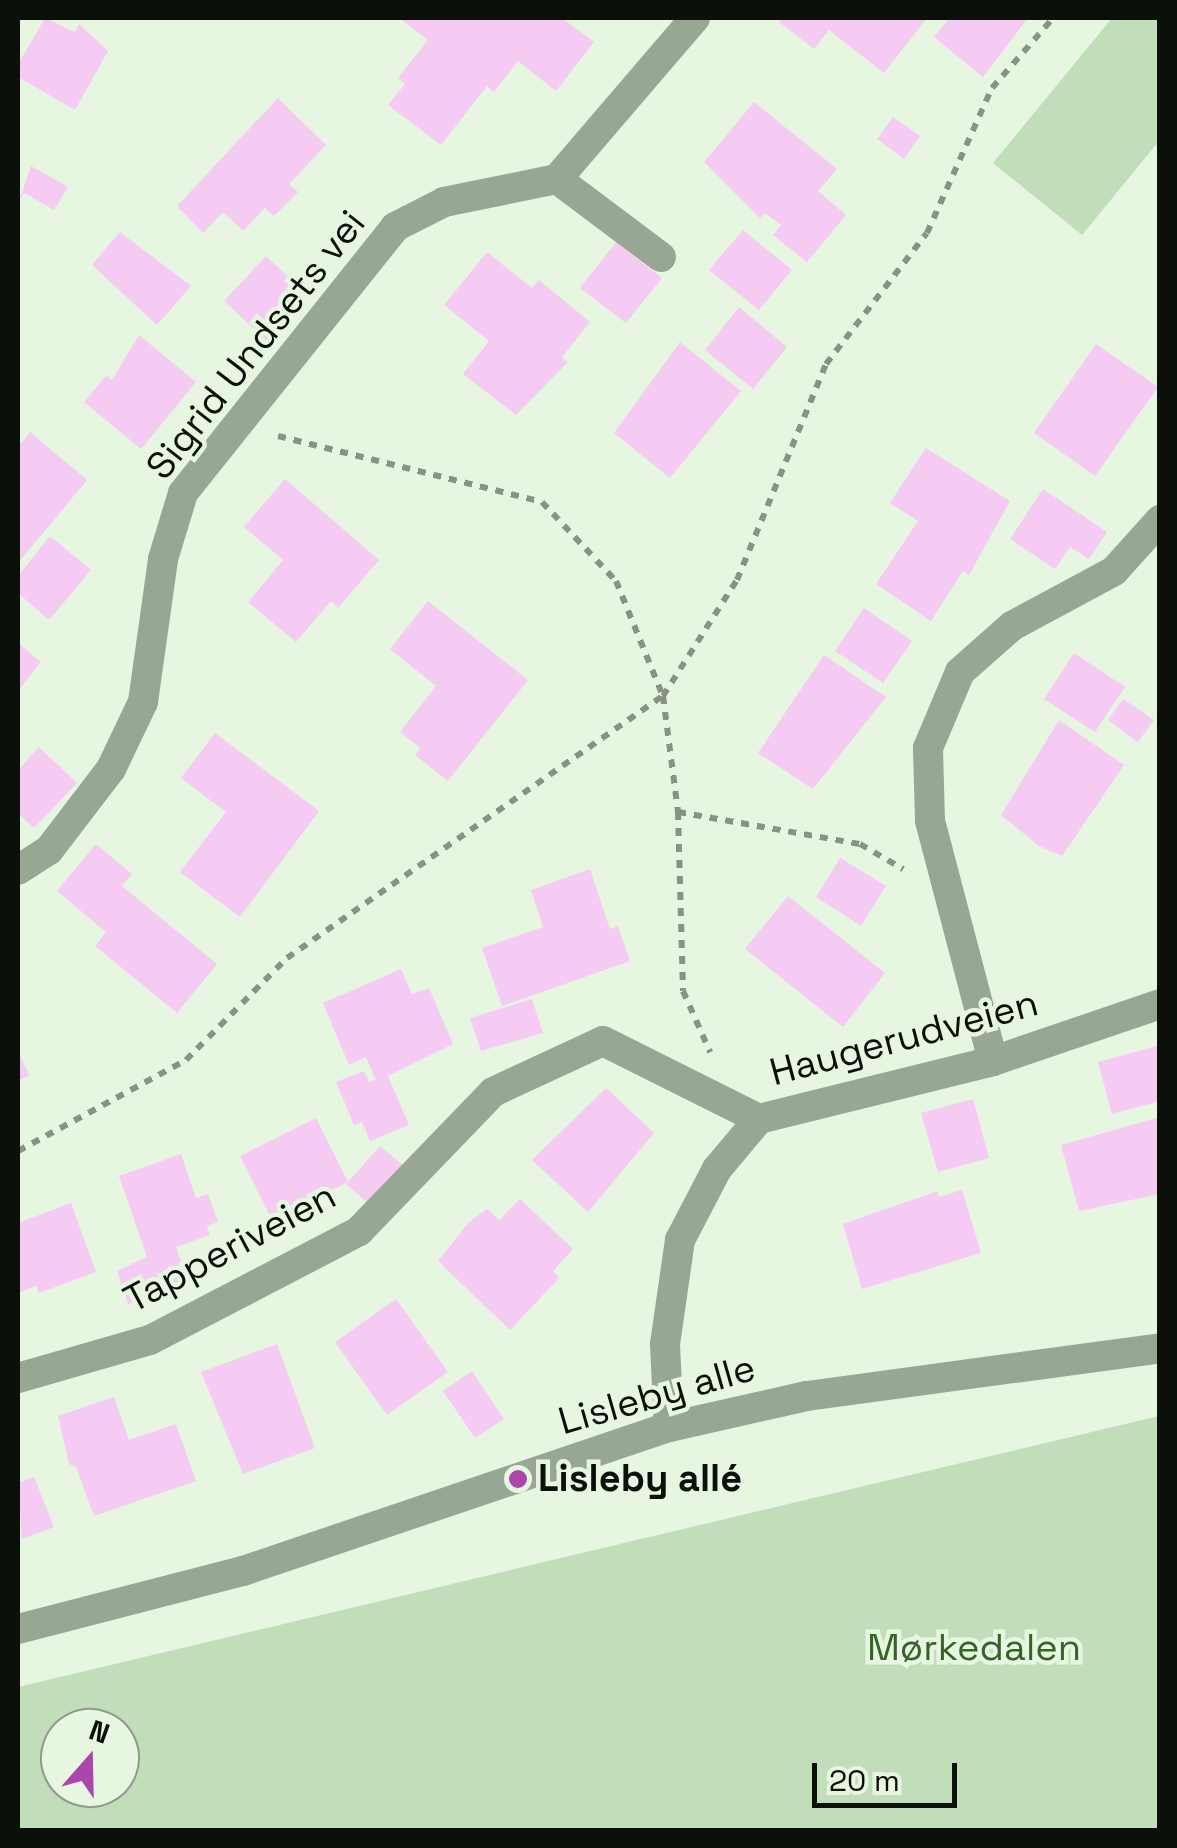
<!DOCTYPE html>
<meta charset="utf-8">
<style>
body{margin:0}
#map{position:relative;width:1177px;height:1848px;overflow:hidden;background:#e6f6e1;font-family:"Space Grotesk",sans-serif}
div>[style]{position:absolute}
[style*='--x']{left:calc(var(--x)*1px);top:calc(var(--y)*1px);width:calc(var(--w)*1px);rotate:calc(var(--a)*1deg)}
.green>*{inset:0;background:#c1ddb9}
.building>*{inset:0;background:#f5cbf3}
.path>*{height:6px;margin-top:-3px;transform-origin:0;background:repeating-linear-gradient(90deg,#879384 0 8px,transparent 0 16px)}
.minor>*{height:30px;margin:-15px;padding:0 15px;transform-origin:15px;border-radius:15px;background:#98a794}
.dots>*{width:28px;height:28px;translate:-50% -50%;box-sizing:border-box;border:5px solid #e6f6e1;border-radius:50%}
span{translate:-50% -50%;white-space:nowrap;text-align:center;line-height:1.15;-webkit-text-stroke:9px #e6f6e1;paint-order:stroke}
.street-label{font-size:38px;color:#0b110a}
.poi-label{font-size:38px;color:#0b110a;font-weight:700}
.left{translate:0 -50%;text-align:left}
.park-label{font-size:38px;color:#376329}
.frame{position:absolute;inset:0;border:20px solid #0b110a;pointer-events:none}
.north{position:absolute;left:40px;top:1708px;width:100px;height:100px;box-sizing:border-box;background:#e6f6e1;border:2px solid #8e9a8b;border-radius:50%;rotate:20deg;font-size:28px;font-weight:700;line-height:40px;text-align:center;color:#0b110a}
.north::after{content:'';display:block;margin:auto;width:35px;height:45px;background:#ab46ab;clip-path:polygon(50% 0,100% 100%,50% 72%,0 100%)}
.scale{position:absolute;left:812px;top:1763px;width:145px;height:45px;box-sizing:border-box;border:5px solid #0b110a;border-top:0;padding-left:12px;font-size:30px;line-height:35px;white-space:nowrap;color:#0b110a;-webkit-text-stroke:8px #e6f6e1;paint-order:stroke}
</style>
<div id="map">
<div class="green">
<div style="clip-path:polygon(1112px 18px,1159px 18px,1159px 141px,1082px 235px,993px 163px)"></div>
<div style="clip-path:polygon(evenodd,1159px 1416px,1159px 1830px,18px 1830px,18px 1687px,1159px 1416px,60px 1728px,120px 1728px,120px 1788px,60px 1788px,60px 1728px)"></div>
</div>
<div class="building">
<div style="clip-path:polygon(45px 18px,75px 32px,79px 24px,108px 51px,75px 110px,18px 77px,18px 64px)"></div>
<div style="clip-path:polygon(399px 18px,562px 18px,594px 42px,556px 91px,518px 61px,494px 92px,487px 86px,441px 145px,388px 105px,405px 84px,398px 78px,428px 40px)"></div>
<div style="clip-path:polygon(782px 18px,927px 18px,884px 73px,829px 30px,814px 49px,779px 22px)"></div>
<div style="clip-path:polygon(950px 18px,1028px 18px,983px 77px,934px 37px)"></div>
<div style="clip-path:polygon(278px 98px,326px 145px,289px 184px,298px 192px,274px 216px,265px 208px,243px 231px,223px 212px,203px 233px,177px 206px)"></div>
<div style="clip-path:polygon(754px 102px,837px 169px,818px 191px,846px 215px,807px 262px,773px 235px,781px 225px,765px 213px,760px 218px,704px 162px)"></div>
<div style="clip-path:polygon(893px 117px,920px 136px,904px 159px,877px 139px)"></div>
<div style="clip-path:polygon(31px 166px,68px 187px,54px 210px,24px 193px,18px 204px)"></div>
<div style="clip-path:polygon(743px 230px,792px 270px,759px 310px,709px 270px)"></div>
<div style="clip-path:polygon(120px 232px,191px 286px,157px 325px,92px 265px)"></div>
<div style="clip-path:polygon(616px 242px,662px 278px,626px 323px,580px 288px)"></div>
<div style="clip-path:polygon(487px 252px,532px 288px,539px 280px,590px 322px,562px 357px,568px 362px,516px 415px,463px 374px,489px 341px,444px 305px)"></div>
<div style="clip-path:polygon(266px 256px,308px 296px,266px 340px,224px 301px)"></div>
<div style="clip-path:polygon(739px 307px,787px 347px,753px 389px,705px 350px)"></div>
<div style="clip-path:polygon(139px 335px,196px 382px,141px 449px,84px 402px,106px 376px,112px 380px)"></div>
<div style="clip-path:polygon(680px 342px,741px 391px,670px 478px,614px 433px)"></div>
<div style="clip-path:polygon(1096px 344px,1158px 387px,1095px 476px,1034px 433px)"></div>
<div style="clip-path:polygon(30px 432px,87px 480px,18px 563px,18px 447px)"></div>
<div style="clip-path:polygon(926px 448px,1010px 501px,969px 575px,963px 571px,931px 621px,876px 584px,918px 521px,890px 503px)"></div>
<div style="clip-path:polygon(285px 479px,379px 560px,338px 608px,331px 601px,296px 642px,248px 602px,283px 560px,244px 527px)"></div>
<div style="clip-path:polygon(1043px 489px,1107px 532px,1089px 559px,1070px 547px,1055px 569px,1010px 539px)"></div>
<div style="clip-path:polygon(50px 536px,91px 570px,49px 620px,18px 593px,18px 576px)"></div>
<div style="clip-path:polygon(428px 601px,528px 680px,448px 781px,415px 755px,420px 748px,400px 732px,436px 686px,390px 649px)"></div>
<div style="clip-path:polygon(864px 608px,912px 641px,883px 683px,835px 651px)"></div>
<div style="clip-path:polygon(18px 643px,41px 662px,18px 691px)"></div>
<div style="clip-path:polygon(1074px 653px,1125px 687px,1095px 732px,1044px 699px)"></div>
<div style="clip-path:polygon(824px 655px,886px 697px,813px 789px,758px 753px)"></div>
<div style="clip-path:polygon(1123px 699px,1154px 720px,1138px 742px,1108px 720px)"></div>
<div style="clip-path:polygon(1059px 720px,1124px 765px,1062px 856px,1039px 846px,1001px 815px)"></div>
<div style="clip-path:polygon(215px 733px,319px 811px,240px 917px,180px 872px,226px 812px,181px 778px)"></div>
<div style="clip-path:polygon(39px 747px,77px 783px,34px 828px,18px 813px,18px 770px)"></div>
<div style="clip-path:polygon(96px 844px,132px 874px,122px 886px,217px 964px,177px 1013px,95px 946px,106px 932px,57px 891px)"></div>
<div style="clip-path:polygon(840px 858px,886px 886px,861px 926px,816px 897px)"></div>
<div style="clip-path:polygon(590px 869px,610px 929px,618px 926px,630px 961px,502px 1006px,482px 948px,543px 927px,531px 890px)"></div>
<div style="clip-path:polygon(788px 896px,885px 973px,843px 1027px,745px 949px)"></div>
<div style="clip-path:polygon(401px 969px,412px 994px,429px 988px,453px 1044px,388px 1076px,409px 1125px,370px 1141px,362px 1122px,354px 1125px,336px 1082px,364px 1071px,369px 1082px,376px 1080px,366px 1057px,349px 1065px,323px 1003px)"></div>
<div style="clip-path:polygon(532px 999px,543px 1033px,481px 1051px,470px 1018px)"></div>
<div style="clip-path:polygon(1157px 1046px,1160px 1101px,1112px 1114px,1098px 1062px)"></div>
<div style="clip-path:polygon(18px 1051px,29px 1075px,18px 1081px)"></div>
<div style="clip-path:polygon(606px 1088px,654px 1133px,588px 1212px,532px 1160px)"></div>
<div style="clip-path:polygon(973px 1099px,989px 1158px,938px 1172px,921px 1113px)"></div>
<div style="clip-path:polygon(1160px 1117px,1160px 1194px,1079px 1211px,1061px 1145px)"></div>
<div style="clip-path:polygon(316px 1118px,348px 1182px,272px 1220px,240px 1156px)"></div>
<div style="clip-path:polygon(380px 1146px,405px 1167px,371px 1206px,346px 1184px)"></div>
<div style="clip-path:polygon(181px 1154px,196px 1198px,208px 1194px,218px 1222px,207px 1226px,210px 1235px,176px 1247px,190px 1285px,128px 1304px,117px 1271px,147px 1257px,119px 1176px)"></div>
<div style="clip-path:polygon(962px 1190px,981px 1253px,862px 1289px,843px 1224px,938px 1191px,939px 1197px)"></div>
<div style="clip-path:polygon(520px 1199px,573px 1249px,553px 1271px,559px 1278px,510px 1330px,438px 1261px,469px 1222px,487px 1209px,499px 1220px)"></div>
<div style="clip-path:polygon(71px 1203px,96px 1272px,39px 1293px,36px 1286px,18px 1293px,18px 1223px)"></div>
<div style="clip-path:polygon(396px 1299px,448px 1372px,387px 1415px,335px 1342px)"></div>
<div style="clip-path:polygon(277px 1344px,315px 1448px,243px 1474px,201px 1372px)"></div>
<div style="clip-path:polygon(472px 1371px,504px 1419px,475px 1438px,443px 1391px)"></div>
<div style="clip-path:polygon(114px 1397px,129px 1440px,176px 1424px,196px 1481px,94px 1516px,76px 1467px,69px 1464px,58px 1416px)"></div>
<div style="clip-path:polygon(34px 1477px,54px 1527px,22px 1539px,18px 1483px)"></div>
</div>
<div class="path">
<div style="--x:278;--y:436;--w:272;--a:14"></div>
<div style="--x:542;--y:502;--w:108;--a:46.9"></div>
<div style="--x:616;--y:581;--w:124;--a:67.8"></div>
<div style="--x:663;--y:696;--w:117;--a:82.6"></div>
<div style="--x:678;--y:812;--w:179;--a:88.4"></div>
<div style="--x:683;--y:991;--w:67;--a:66.1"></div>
<div style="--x:678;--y:812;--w:185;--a:10"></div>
<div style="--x:860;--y:844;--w:50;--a:30.2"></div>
<div style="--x:18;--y:1151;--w:191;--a:-28.4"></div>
<div style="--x:186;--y:1060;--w:144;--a:-45.3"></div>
<div style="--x:287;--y:958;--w:458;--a:-34.9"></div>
<div style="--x:663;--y:696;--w:138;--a:-57.5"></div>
<div style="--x:737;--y:580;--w:234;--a:-67.6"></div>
<div style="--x:826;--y:364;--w:165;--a:-52.4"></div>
<div style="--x:927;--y:233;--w:159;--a:-65.9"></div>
<div style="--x:992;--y:88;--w:93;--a:-48.9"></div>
</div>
<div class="minor">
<div style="--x:557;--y:179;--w:130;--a:36.9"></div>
<div style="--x:18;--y:870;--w:37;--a:-33"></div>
<div style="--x:49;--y:850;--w:102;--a:-52.6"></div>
<div style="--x:111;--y:769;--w:74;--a:-64.5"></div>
<div style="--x:143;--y:702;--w:144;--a:-82"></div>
<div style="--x:163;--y:559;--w:69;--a:-73.1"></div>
<div style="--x:183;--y:493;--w:340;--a:-51.4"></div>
<div style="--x:395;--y:227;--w:55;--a:-27"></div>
<div style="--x:444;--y:202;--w:115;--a:-11.5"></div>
<div style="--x:557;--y:179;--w:212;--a:-49.4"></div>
<div style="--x:993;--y:1061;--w:248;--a:-104.7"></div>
<div style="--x:930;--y:821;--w:73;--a:-91.6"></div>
<div style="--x:928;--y:748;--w:82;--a:-67.2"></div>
<div style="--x:960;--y:672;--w:69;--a:-41.5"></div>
<div style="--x:1012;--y:626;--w:116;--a:-28.3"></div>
<div style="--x:1114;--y:571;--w:69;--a:-48"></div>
<div style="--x:18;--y:1378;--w:137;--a:-16.1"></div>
<div style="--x:150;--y:1340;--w:236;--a:-27.5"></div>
<div style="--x:359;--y:1231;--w:193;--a:-46"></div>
<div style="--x:493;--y:1092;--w:121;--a:-24.9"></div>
<div style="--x:603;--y:1041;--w:174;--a:26.6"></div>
<div style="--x:669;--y:1427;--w:83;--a:-92.8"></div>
<div style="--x:665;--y:1344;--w:105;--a:-81.8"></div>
<div style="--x:680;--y:1240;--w:80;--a:-62.5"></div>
<div style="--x:717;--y:1169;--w:65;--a:-50"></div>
<div style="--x:759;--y:1119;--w:241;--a:-13.9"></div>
<div style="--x:993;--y:1061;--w:176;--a:-18.8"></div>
<div style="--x:18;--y:1629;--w:232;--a:-14.5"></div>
<div style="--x:243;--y:1571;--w:450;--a:-18.7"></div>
<div style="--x:669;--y:1427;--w:141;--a:-12.7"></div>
<div style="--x:807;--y:1396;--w:356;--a:-7.7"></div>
</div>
<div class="dots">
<div style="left:518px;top:1479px;background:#ab46ab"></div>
</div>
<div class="street-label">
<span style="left:256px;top:345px;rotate:-52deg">Sigrid Undsets vei</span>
<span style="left:904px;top:1038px;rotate:-15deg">Haugerudveien</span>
<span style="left:230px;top:1248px;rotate:-28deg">Tapperiveien</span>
<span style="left:657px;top:1395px;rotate:-16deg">Lisleby alle</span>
</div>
<div class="poi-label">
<span class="left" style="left:538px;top:1479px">Lisleby allé</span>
</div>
<div class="park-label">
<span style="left:974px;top:1648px">Mørkedalen</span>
</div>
<div class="frame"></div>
<div class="north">N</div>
<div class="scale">20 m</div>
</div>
